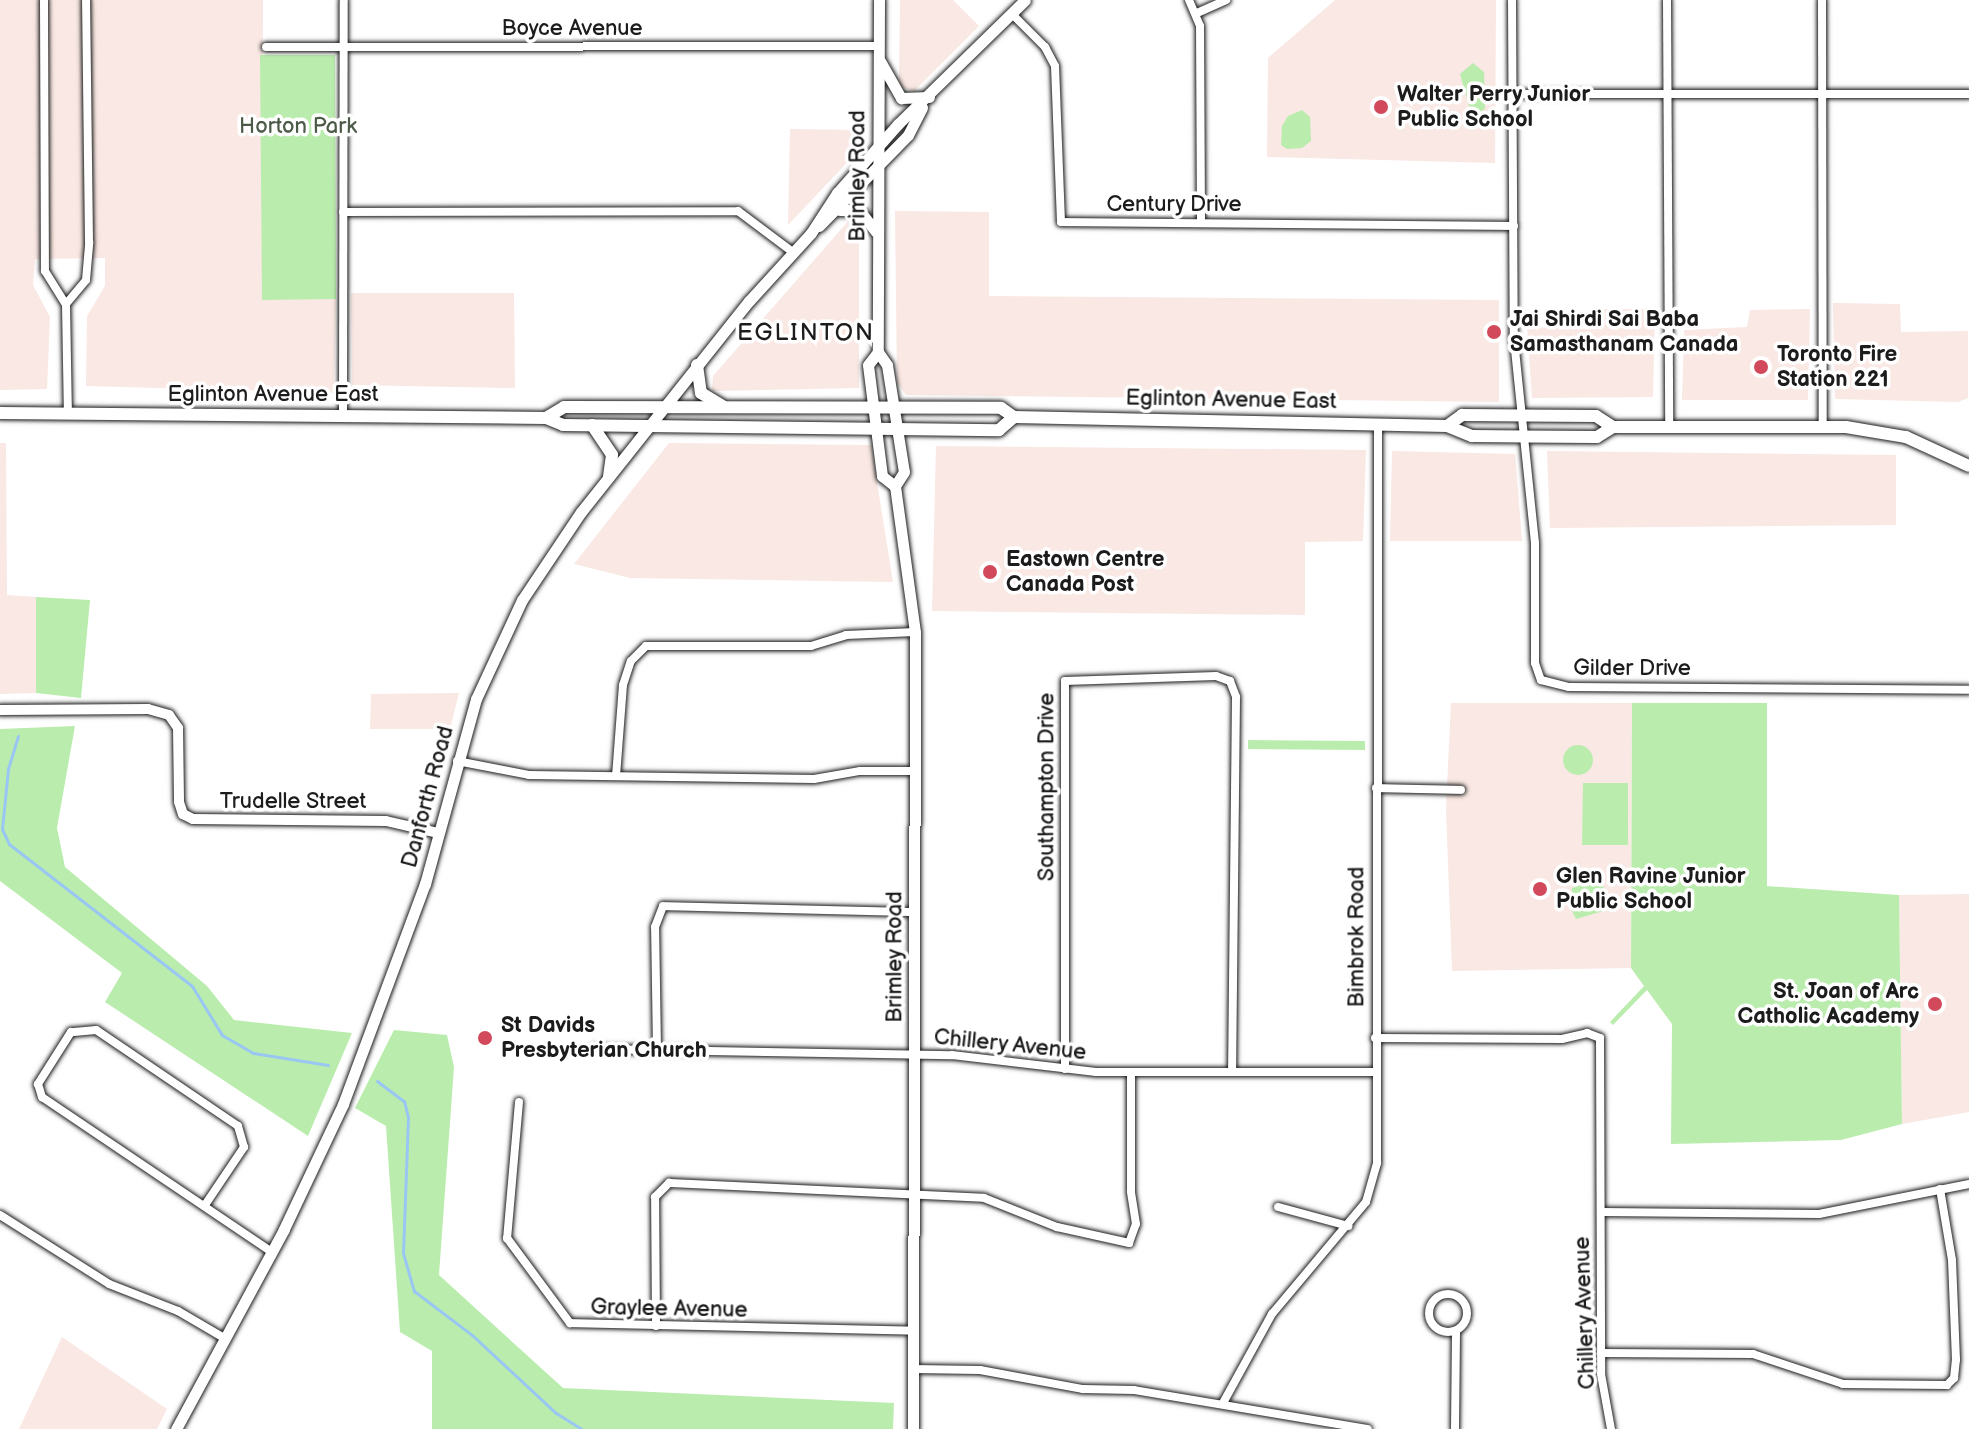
<!DOCTYPE html>
<style>
body{margin:0}
#map{position:relative;width:1969px;height:1429px;overflow:hidden;background:#fff;font-family:"Balsamiq Sans",sans-serif}
div>[style]{position:absolute}
[style*='--x']{left:calc(var(--x)*1px);top:calc(var(--y)*1px);width:calc(var(--w)*1px);rotate:calc(var(--a)*1deg)}
.built>*{inset:0;background:#f9e8e3}
.green>*{inset:0;background:#baedad}
.round{border-radius:50%}
.stream>*{height:3px;margin:-1.5px;padding:0 1.5px;transform-origin:1.5px;border-radius:1.5px;background:#99c6f3}
.roads{filter:drop-shadow(0 0 2px #1c1c1c) drop-shadow(0 0 2px #1c1c1c)}
.minor>*{height:8px;margin:-4px;padding:0 4px;transform-origin:4px;border-radius:4px;background:#fff}
.minor>.ring{margin:-4px;padding:0;box-sizing:content-box;background:none;border:8px solid #fff;border-radius:50%}
.tertiary>*{height:10px;margin:-5px;padding:0 5px;transform-origin:5px;border-radius:5px;background:#fff}
.secondary>*{height:11px;margin:-5.5px;padding:0 5.5px;transform-origin:5.5px;border-radius:5.5px;background:#fff}
.primary>*{height:12px;margin:-6px;padding:0 6px;transform-origin:6px;border-radius:6px;background:#fff}
.dots>*{width:22px;height:22px;translate:-50% -50%;box-sizing:border-box;border:4px solid #fff;border-radius:50%}
span{translate:-50% -50%;white-space:nowrap;text-align:center;line-height:1.15;-webkit-text-stroke:7px #fff;paint-order:stroke}
.street-label{font-size:22px;color:#1c1c1c}
.poi-label{font-size:22px;color:#1c1c1c;font-weight:700}
.left{translate:0 -50%;text-align:left}
.right{translate:-100% -50%;text-align:right}
.park-label{font-size:22px;color:#4b5b48}
.neighbourhood-label{font-size:24px;color:#1c1c1c;letter-spacing:2px}
</style>
<div id="map">
<div class="built">
<div style="clip-path:polygon(0 0,263px 0,262px 299px,336px 299px,334px 393px,86px 386px,87px 316px,105px 286px,105px 258px,35px 259px,33px 285px,50px 317px,47px 389px,0 390px)"></div>
<div style="clip-path:polygon(900px 0,953px 0,979px 26px,914px 91px,900px 87px,899px 80px)"></div>
<div style="clip-path:polygon(1335px 0,1496px 0,1495px 163px,1267px 157px,1268px 58px)"></div>
<div style="clip-path:polygon(790px 129px,860px 130px,860px 149px,788px 225px)"></div>
<div style="clip-path:polygon(895px 211px,989px 212px,989px 296px,1499px 300px,1499px 402px,906px 395px,897px 382px)"></div>
<div style="clip-path:polygon(850px 219px,859px 236px,859px 388px,712px 391px,713px 376px)"></div>
<div style="clip-path:polygon(351px 293px,514px 293px,515px 388px,352px 385px)"></div>
<div style="clip-path:polygon(1833px 303px,1900px 304px,1901px 332px,1968px 331px,1968px 398px,1958px 402px,1835px 399px)"></div>
<div style="clip-path:polygon(1591px 309px,1655px 309px,1653px 397px,1532px 398px,1527px 327px,1590px 329px)"></div>
<div style="clip-path:polygon(1810px 309px,1808px 400px,1682px 400px,1684px 330px,1747px 327px,1750px 310px)"></div>
<div style="clip-path:polygon(0 443px,6px 443px,7px 595px,36px 597px,36px 693px,0 694px)"></div>
<div style="clip-path:polygon(669px 443px,871px 445px,893px 582px,630px 578px,574px 564px)"></div>
<div style="clip-path:polygon(936px 446px,1366px 450px,1363px 541px,1305px 542px,1305px 615px,932px 611px)"></div>
<div style="clip-path:polygon(1392px 451px,1515px 454px,1522px 541px,1390px 541px)"></div>
<div style="clip-path:polygon(1547px 451px,1896px 455px,1896px 525px,1550px 528px)"></div>
<div style="clip-path:polygon(459px 693px,450px 729px,370px 729px,371px 694px)"></div>
<div style="clip-path:polygon(1451px 703px,1632px 703px,1631px 968px,1452px 971px,1446px 809px)"></div>
<div style="clip-path:polygon(1969px 894px,1969px 1112px,1902px 1124px,1899px 895px)"></div>
<div style="clip-path:polygon(62px 1337px,167px 1409px,157px 1429px,19px 1429px)"></div>
</div>
<div class="green">
<div style="clip-path:polygon(260px 55px,335px 55px,336px 299px,262px 300px)"></div>
<div style="clip-path:polygon(1473px 63px,1484px 72px,1485px 109px,1472px 116px,1460px 74px)"></div>
<div style="clip-path:polygon(1302px 110px,1310px 117px,1311px 141px,1302px 148px,1287px 149px,1281px 145px,1282px 126px,1288px 116px)"></div>
<div style="clip-path:polygon(36px 597px,90px 600px,81px 698px,36px 693px)"></div>
<div style="clip-path:polygon(1632px 703px,1767px 703px,1767px 886px,1899px 895px,1902px 1124px,1841px 1140px,1671px 1144px,1672px 1024px,1647px 990px,1613px 1025px,1610px 1022px,1644px 986px,1631px 968px)"></div>
<div style="clip-path:polygon(75px 726px,57px 828px,65px 867px,207px 986px,234px 1020px,352px 1033px,308px 1136px,105px 1002px,122px 973px,0 881px,0 729px)"></div>
<div style="clip-path:polygon(1248px 740px,1365px 741px,1365px 750px,1248px 749px)"></div>
<div class="round" style="left:1563px;top:745px;width:30px;height:30px"></div>
<div style="clip-path:polygon(1583px 783px,1628px 783px,1628px 845px,1582px 845px)"></div>
<div style="clip-path:polygon(1585px 884px,1604px 887px,1610px 909px,1576px 919px,1570px 907px,1572px 888px)"></div>
<div style="clip-path:polygon(394px 1030px,447px 1035px,454px 1067px,439px 1275px,563px 1388px,894px 1403px,893px 1429px,432px 1429px,432px 1351px,400px 1332px,386px 1126px,355px 1108px)"></div>
</div>
<div class="stream">
<div style="--x:18;--y:736;--w:34;--a:107"></div>
<div style="--x:8;--y:769;--w:60;--a:95.7"></div>
<div style="--x:2;--y:829;--w:17;--a:65"></div>
<div style="--x:9;--y:844;--w:232;--a:37.8"></div>
<div style="--x:192;--y:986;--w:57;--a:58.5"></div>
<div style="--x:222;--y:1035;--w:36;--a:30"></div>
<div style="--x:253;--y:1053;--w:76;--a:9.1"></div>
<div style="--x:377;--y:1081;--w:34;--a:37"></div>
<div style="--x:404;--y:1101;--w:16;--a:76"></div>
<div style="--x:408;--y:1117;--w:136;--a:92.1"></div>
<div style="--x:403;--y:1253;--w:40;--a:74"></div>
<div style="--x:414;--y:1291;--w:73;--a:37.2"></div>
<div style="--x:472;--y:1335;--w:115;--a:42.9"></div>
<div style="--x:556;--y:1413;--w:31;--a:32"></div>
</div>
<div class="roads">
<div class="minor">
<div style="--x:44;--y:0;--w:271;--a:89.8"></div>
<div style="--x:45;--y:271;--w:39;--a:58"></div>
<div style="--x:66;--y:304;--w:110;--a:89"></div>
<div style="--x:1189;--y:0;--w:28;--a:67"></div>
<div style="--x:1200;--y:26;--w:196;--a:89.7"></div>
<div style="--x:1512;--y:0;--w:340;--a:89.7"></div>
<div style="--x:1514;--y:340;--w:204;--a:84.1"></div>
<div style="--x:1535;--y:543;--w:120;--a:90"></div>
<div style="--x:1535;--y:663;--w:18;--a:71"></div>
<div style="--x:1541;--y:680;--w:29;--a:14"></div>
<div style="--x:1569;--y:687;--w:400;--a:0.4"></div>
<div style="--x:1667;--y:0;--w:428;--a:89.7"></div>
<div style="--x:1822;--y:0;--w:427;--a:89.9"></div>
<div style="--x:1197;--y:13;--w:32;--a:-24"></div>
<div style="--x:1012;--y:14;--w:47;--a:45"></div>
<div style="--x:1045;--y:47;--w:21;--a:62"></div>
<div style="--x:1055;--y:66;--w:156;--a:87.8"></div>
<div style="--x:1061;--y:222;--w:453;--a:0.5"></div>
<div style="--x:266;--y:47;--w:612;--a:-0.09"></div>
<div style="--x:1514;--y:94;--w:455;--a:0"></div>
<div style="--x:343;--y:212;--w:395;--a:-0.1"></div>
<div style="--x:738;--y:211;--w:70;--a:36.9"></div>
<div style="--x:66;--y:304;--w:31;--a:-50"></div>
<div style="--x:86;--y:280;--w:38;--a:-85"></div>
<div style="--x:89;--y:242;--w:242;--a:-90.7"></div>
<div style="--x:343;--y:416;--w:416;--a:-89.9"></div>
<div style="--x:457;--y:761;--w:73;--a:11"></div>
<div style="--x:529;--y:775;--w:285;--a:0.8"></div>
<div style="--x:814;--y:779;--w:47;--a:-9.9"></div>
<div style="--x:860;--y:771;--w:56;--a:0"></div>
<div style="--x:616;--y:776;--w:91;--a:-85.6"></div>
<div style="--x:623;--y:685;--w:25;--a:-72"></div>
<div style="--x:631;--y:661;--w:21;--a:-45"></div>
<div style="--x:646;--y:646;--w:165;--a:0"></div>
<div style="--x:811;--y:646;--w:37;--a:-17"></div>
<div style="--x:846;--y:635;--w:69;--a:-2.5"></div>
<div style="--x:1376;--y:788;--w:85;--a:1.3"></div>
<div style="--x:1375;--y:1038;--w:187;--a:0.3"></div>
<div style="--x:1562;--y:1039;--w:26;--a:-13"></div>
<div style="--x:1587;--y:1033;--w:14;--a:21"></div>
<div style="--x:1600;--y:1038;--w:336;--a:89.8"></div>
<div style="--x:1601;--y:1374;--w:56;--a:79.7"></div>
<div style="--x:594;--y:1049;--w:358;--a:1"></div>
<div style="--x:952;--y:1055;--w:145;--a:6.7"></div>
<div style="--x:1096;--y:1072;--w:279;--a:0"></div>
<div style="--x:657;--y:1049;--w:122;--a:-90.9"></div>
<div style="--x:655;--y:927;--w:22;--a:-69"></div>
<div style="--x:663;--y:906;--w:252;--a:1.4"></div>
<div style="--x:1065;--y:1069;--w:388;--a:-90"></div>
<div style="--x:1065;--y:681;--w:151;--a:-1.9"></div>
<div style="--x:1216;--y:676;--w:15;--a:20"></div>
<div style="--x:1230;--y:681;--w:17;--a:69"></div>
<div style="--x:1236;--y:697;--w:375;--a:90.6"></div>
<div style="--x:519;--y:1102;--w:137;--a:95"></div>
<div style="--x:507;--y:1238;--w:106;--a:53.5"></div>
<div style="--x:570;--y:1323;--w:343;--a:1.3"></div>
<div style="--x:205;--y:1205;--w:70;--a:-56.1"></div>
<div style="--x:244;--y:1147;--w:22;--a:-106"></div>
<div style="--x:238;--y:1126;--w:171;--a:-145.9"></div>
<div style="--x:96;--y:1030;--w:25;--a:175"></div>
<div style="--x:71;--y:1032;--w:62;--a:122.4"></div>
<div style="--x:38;--y:1084;--w:14;--a:73"></div>
<div style="--x:42;--y:1097;--w:277;--a:34"></div>
<div style="--x:1278;--y:1207;--w:73;--a:15.2"></div>
<div style="--x:1601;--y:1212;--w:218;--a:0.5"></div>
<div style="--x:1819;--y:1214;--w:153;--a:-11.3"></div>
<div style="--x:0;--y:1215;--w:129;--a:32.3"></div>
<div style="--x:109;--y:1284;--w:74;--a:21.4"></div>
<div style="--x:178;--y:1311;--w:53;--a:30.4"></div>
<div class="ring" style="left:1429px;top:1294px;width:30px;height:30px"></div>
<div style="--x:656;--y:1326;--w:129;--a:-90.4"></div>
<div style="--x:655;--y:1197;--w:20;--a:-45"></div>
<div style="--x:669;--y:1183;--w:315;--a:2.7"></div>
<div style="--x:984;--y:1198;--w:79;--a:21.7"></div>
<div style="--x:1057;--y:1227;--w:74;--a:12.5"></div>
<div style="--x:1129;--y:1243;--w:20;--a:-70"></div>
<div style="--x:1136;--y:1224;--w:33;--a:-99"></div>
<div style="--x:1131;--y:1191;--w:119;--a:-90"></div>
<div style="--x:1601;--y:1353;--w:152;--a:0.4"></div>
<div style="--x:1753;--y:1354;--w:95;--a:18.4"></div>
<div style="--x:1843;--y:1384;--w:104;--a:0.6"></div>
<div style="--x:1947;--y:1385;--w:10;--a:-45"></div>
<div style="--x:1954;--y:1378;--w:18;--a:-84"></div>
<div style="--x:1956;--y:1360;--w:100;--a:-92.3"></div>
<div style="--x:1952;--y:1260;--w:72;--a:-99.6"></div>
<div style="--x:913;--y:1369;--w:67;--a:0.9"></div>
<div style="--x:980;--y:1370;--w:105;--a:10.5"></div>
<div style="--x:1083;--y:1389;--w:51;--a:1.1"></div>
<div style="--x:1134;--y:1390;--w:237;--a:9.5"></div>
<div style="--x:1223;--y:1403;--w:102;--a:-61.2"></div>
<div style="--x:1272;--y:1314;--w:146;--a:-50"></div>
<div style="--x:1366;--y:1202;--w:41;--a:-74.2"></div>
<div style="--x:1377;--y:1163;--w:740;--a:-89.92"></div>
<div style="--x:1455;--y:1429;--w:98;--a:-89.4"></div>
</div>
<div class="tertiary">
<div style="--x:0;--y:710;--w:148;--a:-0.4"></div>
<div style="--x:148;--y:709;--w:22;--a:16"></div>
<div style="--x:169;--y:715;--w:16;--a:55"></div>
<div style="--x:178;--y:728;--w:74;--a:89.2"></div>
<div style="--x:179;--y:802;--w:13;--a:72"></div>
<div style="--x:183;--y:814;--w:11;--a:27"></div>
<div style="--x:193;--y:819;--w:193;--a:0.6"></div>
<div style="--x:386;--y:821;--w:53;--a:13"></div>
</div>
<div class="secondary">
<div style="--x:879;--y:0;--w:352;--a:90.2"></div>
<div style="--x:878;--y:352;--w:16;--a:55"></div>
<div style="--x:887;--y:365;--w:108;--a:81"></div>
<div style="--x:904;--y:472;--w:17;--a:123"></div>
<div style="--x:895;--y:486;--w:147;--a:82.2"></div>
<div style="--x:915;--y:632;--w:797;--a:90.14"></div>
<div style="--x:880;--y:61;--w:43;--a:60.4"></div>
<div style="--x:901;--y:98;--w:28;--a:-2"></div>
<div style="--x:840;--y:210;--w:19;--a:0"></div>
<div style="--x:859;--y:210;--w:28;--a:52"></div>
<div style="--x:819;--y:226;--w:127;--a:-45.6"></div>
<div style="--x:908;--y:135;--w:31;--a:-63"></div>
<div style="--x:878;--y:352;--w:16;--a:128"></div>
<div style="--x:868;--y:365;--w:112;--a:82.8"></div>
<div style="--x:882;--y:476;--w:16;--a:38"></div>
<div style="--x:176;--y:1429;--w:227;--a:-61.6"></div>
<div style="--x:284;--y:1229;--w:138;--a:-64.7"></div>
<div style="--x:343;--y:1104;--w:235;--a:-69.6"></div>
<div style="--x:425;--y:884;--w:192;--a:-74.6"></div>
<div style="--x:476;--y:699;--w:109;--a:-65.1"></div>
<div style="--x:522;--y:600;--w:106;--a:-56.2"></div>
<div style="--x:581;--y:512;--w:270;--a:-51.5"></div>
<div style="--x:749;--y:301;--w:92;--a:-47.6"></div>
<div style="--x:811;--y:233;--w:48;--a:-57"></div>
<div style="--x:837;--y:193;--w:92;--a:-48.5"></div>
<div style="--x:898;--y:124;--w:177;--a:-44.3"></div>
</div>
<div class="primary">
<div style="--x:697;--y:365;--w:28;--a:82"></div>
<div style="--x:701;--y:393;--w:26;--a:31"></div>
<div style="--x:0;--y:413;--w:546;--a:0.52"></div>
<div style="--x:546;--y:418;--w:18;--a:22"></div>
<div style="--x:563;--y:425;--w:436;--a:0.7"></div>
<div style="--x:999;--y:430;--w:20;--a:-41"></div>
<div style="--x:546;--y:418;--w:21;--a:-31"></div>
<div style="--x:564;--y:407;--w:437;--a:0.1"></div>
<div style="--x:1001;--y:408;--w:16;--a:35"></div>
<div style="--x:1014;--y:417;--w:433;--a:1.2"></div>
<div style="--x:1447;--y:426;--w:27;--a:22"></div>
<div style="--x:1472;--y:436;--w:125;--a:0.5"></div>
<div style="--x:1597;--y:437;--w:19;--a:-32"></div>
<div style="--x:1613;--y:427;--w:233;--a:0"></div>
<div style="--x:1846;--y:427;--w:61;--a:9.5"></div>
<div style="--x:1906;--y:437;--w:69;--a:24.7"></div>
<div style="--x:592;--y:425;--w:36;--a:56"></div>
<div style="--x:612;--y:455;--w:22;--a:98"></div>
<div style="--x:1447;--y:426;--w:19;--a:-36"></div>
<div style="--x:1462;--y:415;--w:134;--a:0.4"></div>
<div style="--x:1596;--y:416;--w:20;--a:33"></div>
</div>
</div>
<div class="dots">
<div style="left:1381px;top:107px;background:#d1495b"></div>
<div style="left:1494px;top:332px;background:#d1495b"></div>
<div style="left:1761px;top:367px;background:#d1495b"></div>
<div style="left:990px;top:572px;background:#d1495b"></div>
<div style="left:1540px;top:889px;background:#d1495b"></div>
<div style="left:1935px;top:1004px;background:#d1495b"></div>
<div style="left:485px;top:1038px;background:#d1495b"></div>
</div>
<div class="street-label">
<span style="left:572px;top:29px">Boyce Avenue</span>
<span style="left:858px;top:176px;rotate:-90deg">Brimley Road</span>
<span style="left:1174px;top:205px">Century Drive</span>
<span style="left:273px;top:395px">Eglinton Avenue East</span>
<span style="left:1231px;top:400px;rotate:1deg">Eglinton Avenue East</span>
<span style="left:1632px;top:669px">Gilder Drive</span>
<span style="left:1047px;top:787px;rotate:-90deg">Southampton Drive</span>
<span style="left:428px;top:797px;rotate:-75deg">Danforth Road</span>
<span style="left:293px;top:802px">Trudelle Street</span>
<span style="left:1357px;top:937px;rotate:-90deg">Bimbrok Road</span>
<span style="left:895px;top:957px;rotate:-90deg">Brimley Road</span>
<span style="left:1010px;top:1045px;rotate:6deg">Chillery Avenue</span>
<span style="left:669px;top:1309px;rotate:1deg">Graylee Avenue</span>
<span style="left:1585px;top:1313px;rotate:-92deg">Chillery Avenue</span>
</div>
<div class="poi-label">
<span class="left" style="left:1397px;top:107px">Walter Perry Junior<br>Public School</span>
<span class="left" style="left:1510px;top:332px">Jai Shirdi Sai Baba<br>Samasthanam Canada</span>
<span class="left" style="left:1777px;top:367px">Toronto Fire<br>Station 221</span>
<span class="left" style="left:1006px;top:572px">Eastown Centre<br>Canada Post</span>
<span class="left" style="left:1556px;top:889px">Glen Ravine Junior<br>Public School</span>
<span class="right" style="left:1919px;top:1004px">St. Joan of Arc<br>Catholic Academy</span>
<span class="left" style="left:501px;top:1038px">St Davids<br>Presbyterian Church</span>
</div>
<div class="park-label">
<span style="left:298px;top:127px">Horton Park</span>
</div>
<div class="neighbourhood-label">
<span style="left:806px;top:333px">EGLINTON</span>
</div>
</div>
